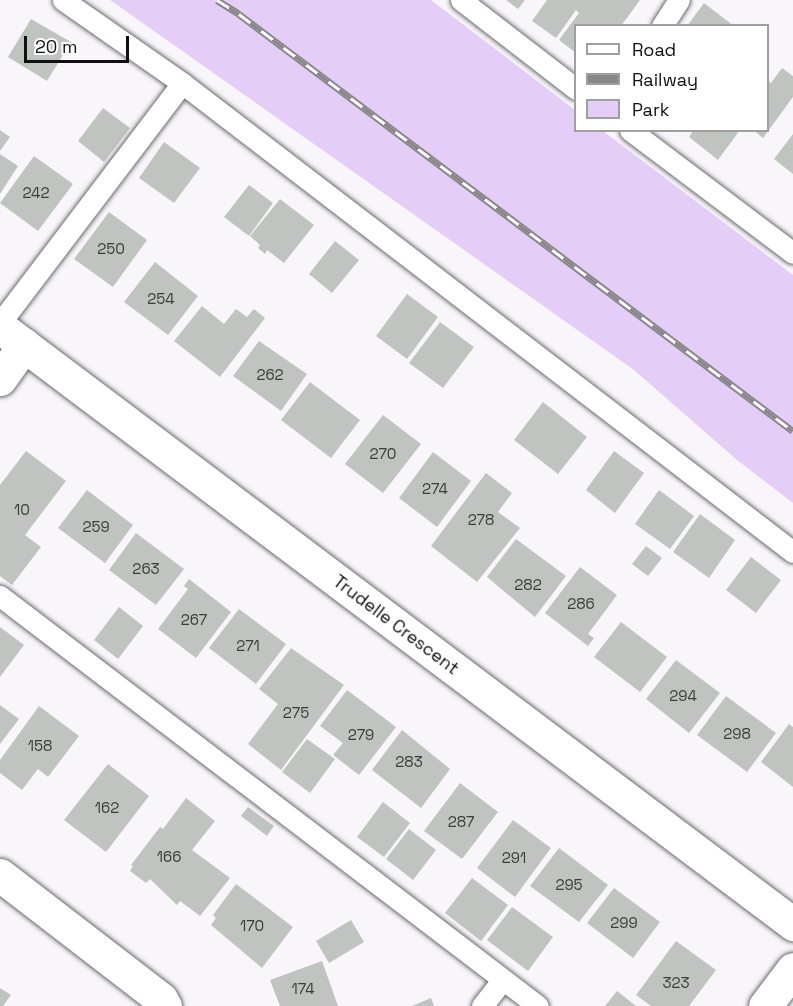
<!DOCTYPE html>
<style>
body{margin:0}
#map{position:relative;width:793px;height:1006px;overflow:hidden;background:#f8f6fa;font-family:"Space Grotesk",sans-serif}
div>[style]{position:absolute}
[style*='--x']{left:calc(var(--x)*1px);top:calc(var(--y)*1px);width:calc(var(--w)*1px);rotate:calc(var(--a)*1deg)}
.green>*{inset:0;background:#e4cef7}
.building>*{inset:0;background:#c0c4c0}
.roads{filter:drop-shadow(0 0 2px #6c6a6e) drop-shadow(0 0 2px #6c6a6e)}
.lane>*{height:21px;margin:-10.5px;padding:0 10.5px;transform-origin:10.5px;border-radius:10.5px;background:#fff}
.street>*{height:33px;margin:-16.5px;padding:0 16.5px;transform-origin:16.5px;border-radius:16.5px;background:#fff}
.rail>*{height:7px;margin-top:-3.5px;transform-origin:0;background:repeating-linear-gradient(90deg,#fff 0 14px,#88878a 0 28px);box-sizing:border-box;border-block:2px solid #88878a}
span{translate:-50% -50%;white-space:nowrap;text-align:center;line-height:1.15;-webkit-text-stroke:4.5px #fff;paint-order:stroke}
.number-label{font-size:15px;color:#3c3c3d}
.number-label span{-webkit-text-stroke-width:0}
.street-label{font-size:18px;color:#100f11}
.legend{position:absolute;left:574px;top:24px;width:195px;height:108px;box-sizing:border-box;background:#fff;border:2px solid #9f9fa0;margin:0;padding:8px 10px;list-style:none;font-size:18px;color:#100f11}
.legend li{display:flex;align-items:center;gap:12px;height:30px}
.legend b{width:30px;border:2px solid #9f9fa0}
.scale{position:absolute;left:24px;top:36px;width:105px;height:27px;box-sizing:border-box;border:3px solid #100f11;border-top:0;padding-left:8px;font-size:18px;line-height:21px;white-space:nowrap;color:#100f11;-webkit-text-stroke:4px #fff;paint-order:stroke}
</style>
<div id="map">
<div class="green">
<div style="clip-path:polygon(110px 0,431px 0,575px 110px,576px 130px,603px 131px,793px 275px,793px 503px,737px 460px,634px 370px)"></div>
</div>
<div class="building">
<div style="clip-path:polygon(506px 0,525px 0,518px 9px)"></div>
<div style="clip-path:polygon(547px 0,640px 0,621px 26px,576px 26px,576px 53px,559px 40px,579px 13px,576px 10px,556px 38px,532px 21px)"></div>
<div style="clip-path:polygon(704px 3px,734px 26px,687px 26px)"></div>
<div style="clip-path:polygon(31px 19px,71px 42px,47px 81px,8px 57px)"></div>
<div style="clip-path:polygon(782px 68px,793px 76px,793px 97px,763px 138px,753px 130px,768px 130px,768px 81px,771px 83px)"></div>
<div style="clip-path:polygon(103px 108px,130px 128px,104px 162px,78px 141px)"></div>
<div style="clip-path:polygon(0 130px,10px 137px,0 151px)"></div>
<div style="clip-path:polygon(694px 130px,740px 130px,718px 160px,689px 137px)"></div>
<div style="clip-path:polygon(793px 134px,793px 174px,774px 159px)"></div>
<div style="clip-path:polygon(164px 142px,200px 168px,174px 203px,139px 178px)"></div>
<div style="clip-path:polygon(0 154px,18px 166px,0 194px)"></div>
<div style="clip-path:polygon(34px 156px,73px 184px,38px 231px,0 203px)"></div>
<div style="clip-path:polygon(249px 185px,273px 203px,249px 236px,224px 217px)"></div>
<div style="clip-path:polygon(280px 199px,314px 225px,284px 263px,267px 250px,265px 254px,258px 248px,260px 245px,250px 236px)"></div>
<div style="clip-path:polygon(109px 212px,147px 240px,113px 287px,74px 259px)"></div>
<div style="clip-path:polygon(335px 241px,359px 260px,332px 293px,309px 274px)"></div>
<div style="clip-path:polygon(155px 262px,198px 296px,168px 335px,124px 302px)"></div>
<div style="clip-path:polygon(407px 294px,438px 317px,407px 359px,376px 336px)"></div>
<div style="clip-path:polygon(202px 306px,224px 324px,236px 309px,247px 317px,254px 309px,265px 318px,220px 377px,174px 341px)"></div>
<div style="clip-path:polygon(440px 322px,474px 347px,443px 388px,409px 363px)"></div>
<div style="clip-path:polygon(259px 341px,307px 374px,281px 411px,233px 376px)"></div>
<div style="clip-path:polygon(310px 382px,360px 420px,331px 458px,281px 420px)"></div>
<div style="clip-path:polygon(543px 402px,587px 437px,558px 474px,514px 440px)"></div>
<div style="clip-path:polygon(383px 415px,421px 444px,383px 493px,345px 464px)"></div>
<div style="clip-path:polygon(26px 451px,66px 481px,25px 535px,41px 547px,12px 585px,0 576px,0 485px)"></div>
<div style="clip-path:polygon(614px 451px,644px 473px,615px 513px,586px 490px)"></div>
<div style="clip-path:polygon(433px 452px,471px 481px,437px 527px,399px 498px)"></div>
<div style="clip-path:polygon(486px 473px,512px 493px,498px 512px,520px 528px,477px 582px,431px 546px)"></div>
<div style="clip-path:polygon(87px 490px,133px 525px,105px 563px,58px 528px)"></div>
<div style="clip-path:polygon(659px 490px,694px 516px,670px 549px,635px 524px)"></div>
<div style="clip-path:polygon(700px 514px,735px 540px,709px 578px,673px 552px)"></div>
<div style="clip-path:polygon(136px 533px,184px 569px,156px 605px,109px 570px)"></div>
<div style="clip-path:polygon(516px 539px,566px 576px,535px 617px,487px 577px)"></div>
<div style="clip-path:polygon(646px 546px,662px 558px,648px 576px,632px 564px)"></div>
<div style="clip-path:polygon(751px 557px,781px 580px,756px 613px,726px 590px)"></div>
<div style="clip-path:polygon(580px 567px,617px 595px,588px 634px,594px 638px,588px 646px,545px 613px)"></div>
<div style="clip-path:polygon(189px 579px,231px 612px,196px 658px,158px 629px,188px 589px,184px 586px)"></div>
<div style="clip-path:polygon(119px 607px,143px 626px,118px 659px,94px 640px)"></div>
<div style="clip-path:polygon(239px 609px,286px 644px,256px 684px,209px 648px)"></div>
<div style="clip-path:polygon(621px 622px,667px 657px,640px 692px,594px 657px)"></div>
<div style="clip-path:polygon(0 627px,24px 645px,0 677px)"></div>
<div style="clip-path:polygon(291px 648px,344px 685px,281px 770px,248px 744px,278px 704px,259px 689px)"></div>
<div style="clip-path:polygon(676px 660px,720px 693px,689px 733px,646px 699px)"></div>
<div style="clip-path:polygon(347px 690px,396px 727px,359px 775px,333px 755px,343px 743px,320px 726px)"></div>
<div style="clip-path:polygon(726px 696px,776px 733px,747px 772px,697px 735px)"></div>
<div style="clip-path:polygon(0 705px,19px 719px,0 744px)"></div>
<div style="clip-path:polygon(39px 706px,79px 736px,48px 777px,38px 769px,22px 790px,0 773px,0 760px)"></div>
<div style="clip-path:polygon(789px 724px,793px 727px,793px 787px,761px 762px)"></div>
<div style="clip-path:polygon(402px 730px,450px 769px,421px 808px,372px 770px)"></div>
<div style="clip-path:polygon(307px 739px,335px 759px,310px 793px,282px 772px)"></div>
<div style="clip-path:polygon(108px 764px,149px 796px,106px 852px,64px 820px)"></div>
<div style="clip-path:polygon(460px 783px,498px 812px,462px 859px,424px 831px)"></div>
<div style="clip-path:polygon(186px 798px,215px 821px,192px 850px,230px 878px,200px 916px,180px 901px,177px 905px,150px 879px,146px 883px,130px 871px,133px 866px,131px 865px,160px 827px,163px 829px)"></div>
<div style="clip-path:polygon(383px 802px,410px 823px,384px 857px,357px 837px)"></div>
<div style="clip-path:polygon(248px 807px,274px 826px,267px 836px,241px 816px)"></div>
<div style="clip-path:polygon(513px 820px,551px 848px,515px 897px,477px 868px)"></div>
<div style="clip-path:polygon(409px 829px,436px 850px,413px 880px,386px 859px)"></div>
<div style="clip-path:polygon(559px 848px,608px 885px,579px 922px,530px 886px)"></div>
<div style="clip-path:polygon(472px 878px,508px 905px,481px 941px,445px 913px)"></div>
<div style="clip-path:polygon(236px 884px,293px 927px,262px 968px,211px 925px,216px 918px,213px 915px)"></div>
<div style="clip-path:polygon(614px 888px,660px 922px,633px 958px,587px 923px)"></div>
<div style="clip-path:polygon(512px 907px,553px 937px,528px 971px,487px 940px)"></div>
<div style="clip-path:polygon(351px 920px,364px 942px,329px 963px,316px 941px)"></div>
<div style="clip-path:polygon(676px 941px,716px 970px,689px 1006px,651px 1006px,636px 995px)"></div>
<div style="clip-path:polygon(322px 961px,338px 1006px,280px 1006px,270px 980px)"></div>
<div style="clip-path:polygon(0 988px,11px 995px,3px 1006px,0 1006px)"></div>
<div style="clip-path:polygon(617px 991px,636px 1006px,605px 1006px)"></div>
<div style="clip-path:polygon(431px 998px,434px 1006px,412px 1006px)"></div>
</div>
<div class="roads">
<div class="lane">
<div style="--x:63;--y:0;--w:145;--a:34.9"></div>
<div style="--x:182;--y:83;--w:770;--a:37.51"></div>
<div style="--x:461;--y:0;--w:145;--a:37.7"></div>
<div style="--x:662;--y:26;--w:31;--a:-57"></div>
<div style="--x:630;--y:130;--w:204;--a:37"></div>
<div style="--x:0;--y:323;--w:301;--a:-52.8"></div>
<div style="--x:0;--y:596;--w:676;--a:37.31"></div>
<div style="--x:482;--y:1006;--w:33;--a:-52"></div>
</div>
<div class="street">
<div style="--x:0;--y:327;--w:993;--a:36.97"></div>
<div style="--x:0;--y:379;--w:42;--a:-54.8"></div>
<div style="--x:0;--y:875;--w:203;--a:37.6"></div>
<div style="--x:161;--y:999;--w:8;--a:60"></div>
<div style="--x:765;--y:1006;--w:46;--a:-52.9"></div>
</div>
</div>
<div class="rail">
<div style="--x:217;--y:0;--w:26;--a:32"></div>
<div style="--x:239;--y:14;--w:693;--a:36.97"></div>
</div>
<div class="number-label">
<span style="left:36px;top:193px">242</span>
<span style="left:111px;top:249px">250</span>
<span style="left:161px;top:299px">254</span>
<span style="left:270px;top:375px">262</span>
<span style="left:383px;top:454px">270</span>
<span style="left:435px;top:489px">274</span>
<span style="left:22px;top:510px">10</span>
<span style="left:481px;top:520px">278</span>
<span style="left:96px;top:527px">259</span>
<span style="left:146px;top:569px">263</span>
<span style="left:528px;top:585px">282</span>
<span style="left:581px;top:604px">286</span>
<span style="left:194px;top:620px">267</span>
<span style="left:248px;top:646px">271</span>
<span style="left:683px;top:696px">294</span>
<span style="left:296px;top:713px">275</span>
<span style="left:737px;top:734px">298</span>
<span style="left:361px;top:735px">279</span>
<span style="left:40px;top:746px">158</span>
<span style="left:409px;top:762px">283</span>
<span style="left:107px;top:808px">162</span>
<span style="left:461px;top:822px">287</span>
<span style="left:169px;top:857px">166</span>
<span style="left:514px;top:858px">291</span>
<span style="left:569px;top:885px">295</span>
<span style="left:624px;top:923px">299</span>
<span style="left:252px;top:926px">170</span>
<span style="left:676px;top:983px">323</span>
<span style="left:303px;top:989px">174</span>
</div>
<div class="street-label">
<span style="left:396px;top:625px;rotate:37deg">Trudelle Crescent</span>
</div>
<ul class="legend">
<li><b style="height:8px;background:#fff"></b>Road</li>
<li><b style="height:8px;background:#88878a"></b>Railway</li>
<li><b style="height:16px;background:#e4cef7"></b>Park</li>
</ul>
<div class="scale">20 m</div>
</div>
